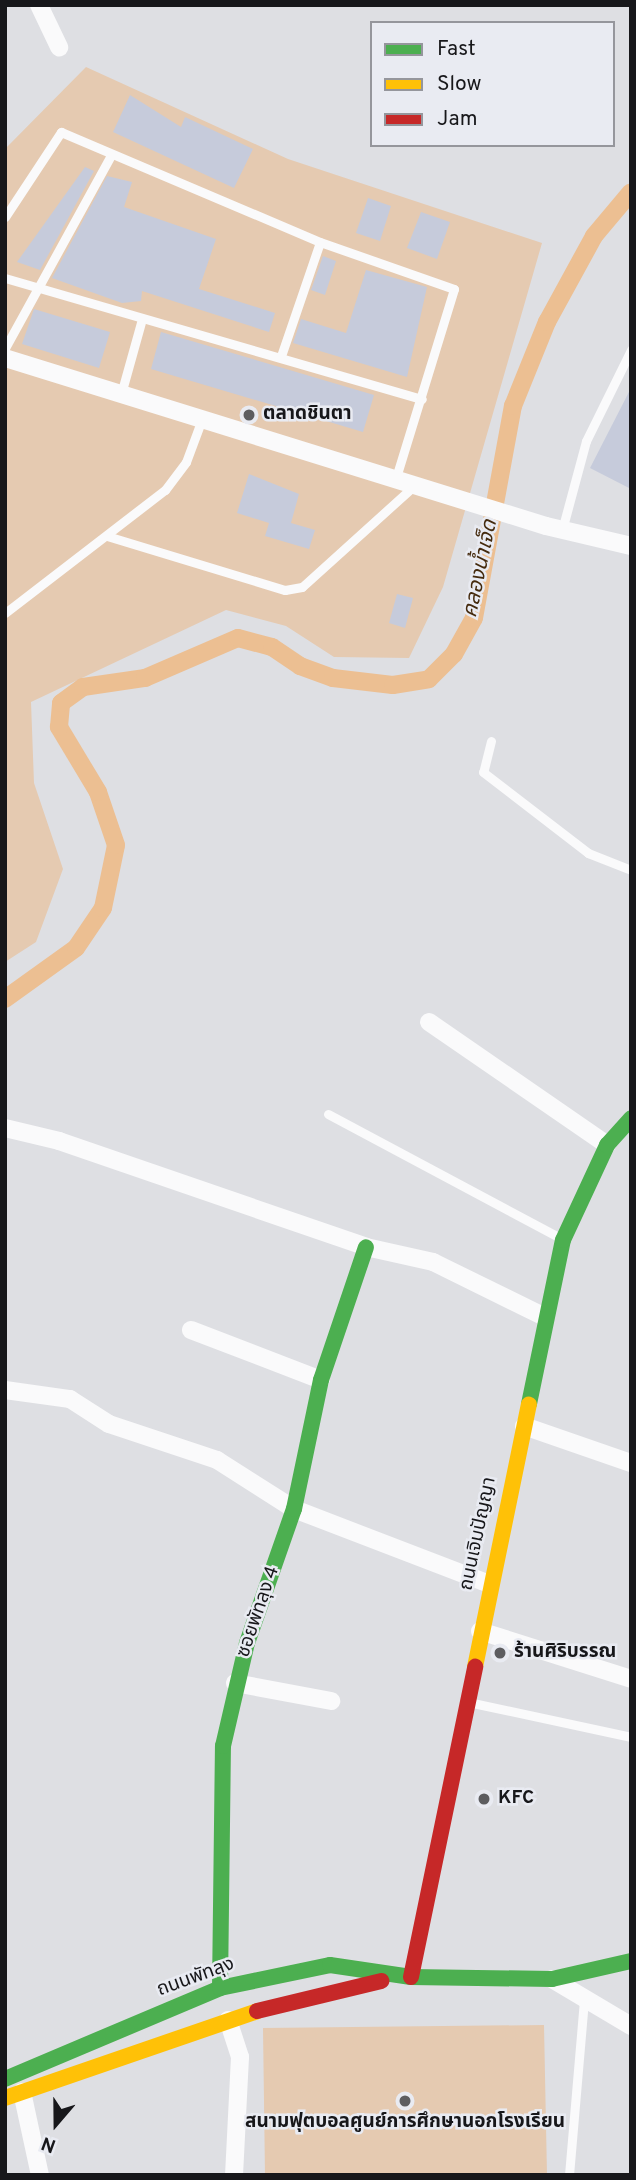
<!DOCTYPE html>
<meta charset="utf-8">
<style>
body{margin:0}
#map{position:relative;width:636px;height:2180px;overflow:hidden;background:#dedfe3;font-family:Overpass,"Noto Sans Thai",sans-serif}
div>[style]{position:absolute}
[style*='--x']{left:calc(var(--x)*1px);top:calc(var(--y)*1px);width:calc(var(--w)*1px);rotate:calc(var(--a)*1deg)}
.green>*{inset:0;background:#e5cab1}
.canal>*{height:18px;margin:-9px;padding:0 9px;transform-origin:9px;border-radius:9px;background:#ecbf92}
.building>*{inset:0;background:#c6cbdb}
.lane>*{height:9px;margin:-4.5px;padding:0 4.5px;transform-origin:4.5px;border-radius:4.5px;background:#fafafb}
.street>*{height:18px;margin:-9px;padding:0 9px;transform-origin:9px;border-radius:9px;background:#fafafb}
.fast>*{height:16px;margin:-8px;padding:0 8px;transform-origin:8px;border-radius:8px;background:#4caf50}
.slow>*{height:16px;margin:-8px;padding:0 8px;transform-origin:8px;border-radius:8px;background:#ffc107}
.jam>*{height:16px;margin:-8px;padding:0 8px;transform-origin:8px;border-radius:8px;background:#c62828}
.dots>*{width:19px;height:19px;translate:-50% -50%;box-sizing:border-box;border:4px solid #e9ebf2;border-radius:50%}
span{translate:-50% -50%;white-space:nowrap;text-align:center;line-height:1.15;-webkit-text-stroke:5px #e9ebf2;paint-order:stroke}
.poi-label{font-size:19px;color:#17171a;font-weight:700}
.left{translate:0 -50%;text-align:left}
.street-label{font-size:19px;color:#17171a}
.water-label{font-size:21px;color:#452b0e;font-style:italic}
.frame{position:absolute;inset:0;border:7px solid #17171a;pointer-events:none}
.legend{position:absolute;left:370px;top:21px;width:245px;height:126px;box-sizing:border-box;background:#e9ebf2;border:2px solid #95969c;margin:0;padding:9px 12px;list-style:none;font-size:21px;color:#17171a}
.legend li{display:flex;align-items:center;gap:14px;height:35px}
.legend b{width:35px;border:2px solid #95969c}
.north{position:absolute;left:21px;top:2089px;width:70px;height:70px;-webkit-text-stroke:5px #e9ebf2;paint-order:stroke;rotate:200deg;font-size:19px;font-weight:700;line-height:28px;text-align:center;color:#17171a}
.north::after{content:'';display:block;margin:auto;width:24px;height:32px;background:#17171a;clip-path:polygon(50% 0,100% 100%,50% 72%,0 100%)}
</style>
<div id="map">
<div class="green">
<div style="clip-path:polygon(86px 67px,288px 159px,542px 243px,443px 587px,409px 658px,334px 657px,286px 626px,226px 610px,31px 702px,34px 783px,63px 869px,36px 942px,5px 962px,5px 149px)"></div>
<div style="clip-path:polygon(544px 2025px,547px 2175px,265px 2175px,263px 2028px)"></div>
</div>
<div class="canal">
<div style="--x:5;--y:999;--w:87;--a:-35.7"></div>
<div style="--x:76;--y:948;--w:48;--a:-56"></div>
<div style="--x:103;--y:908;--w:64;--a:-78.3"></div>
<div style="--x:116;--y:845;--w:56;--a:-108.8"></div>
<div style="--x:98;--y:792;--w:76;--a:-121"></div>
<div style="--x:59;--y:727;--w:24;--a:-85"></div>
<div style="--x:61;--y:703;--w:27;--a:-36"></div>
<div style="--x:83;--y:687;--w:63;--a:-8.3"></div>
<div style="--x:145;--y:678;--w:101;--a:-23.3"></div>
<div style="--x:238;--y:638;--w:35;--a:15"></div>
<div style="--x:272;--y:647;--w:34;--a:34"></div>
<div style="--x:300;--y:666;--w:35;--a:20"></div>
<div style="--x:333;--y:678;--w:60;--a:6.7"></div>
<div style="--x:393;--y:685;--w:36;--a:-9"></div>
<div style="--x:429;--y:679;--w:35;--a:-45"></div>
<div style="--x:454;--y:654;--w:41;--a:-60.9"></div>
<div style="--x:474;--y:618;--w:216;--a:-79.6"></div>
<div style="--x:513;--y:406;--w:91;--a:-68"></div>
<div style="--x:547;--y:322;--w:98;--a:-61.3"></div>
<div style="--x:594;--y:236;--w:57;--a:-49.9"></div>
</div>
<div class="building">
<div style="clip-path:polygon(130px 95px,181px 127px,185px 117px,253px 149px,234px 188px,113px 132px)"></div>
<div style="clip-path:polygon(85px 167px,94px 171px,40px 270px,17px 262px)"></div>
<div style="clip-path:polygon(107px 176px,132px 182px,124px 207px,216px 239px,199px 289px,275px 313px,269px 332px,142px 291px,141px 301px,122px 303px,52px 278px)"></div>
<div style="clip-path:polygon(368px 198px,391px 206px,380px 241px,356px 233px)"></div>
<div style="clip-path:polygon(421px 212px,450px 222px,437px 259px,407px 248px)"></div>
<div style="clip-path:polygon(323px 256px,336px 261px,325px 295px,311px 290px)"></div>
<div style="clip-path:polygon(366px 270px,427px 287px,407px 377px,293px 343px,301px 319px,346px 333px)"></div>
<div style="clip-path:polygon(34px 309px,110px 332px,99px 368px,22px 344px)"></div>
<div style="clip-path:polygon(161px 332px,374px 395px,363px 432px,151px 369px)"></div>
<div style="clip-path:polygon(631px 388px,631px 489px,590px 468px)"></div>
<div style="clip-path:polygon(249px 474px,299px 494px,291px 523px,315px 530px,309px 549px,265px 536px,269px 523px,237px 513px)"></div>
<div style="clip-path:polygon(397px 594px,413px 598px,405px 628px,389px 623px)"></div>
</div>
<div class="lane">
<div style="--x:5;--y:217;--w:102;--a:-56.6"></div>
<div style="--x:61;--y:132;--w:281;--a:23"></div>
<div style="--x:320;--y:242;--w:142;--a:19.3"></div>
<div style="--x:454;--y:289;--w:197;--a:107.1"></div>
<div style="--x:5;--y:278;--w:434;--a:16.2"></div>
<div style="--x:5;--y:348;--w:220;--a:-61.2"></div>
<div style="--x:281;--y:356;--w:120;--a:-71.1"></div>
<div style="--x:121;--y:394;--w:78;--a:-74.4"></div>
<div style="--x:562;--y:530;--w:92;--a:-74.9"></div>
<div style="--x:586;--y:441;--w:102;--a:-63.7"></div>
<div style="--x:107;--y:536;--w:186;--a:16.9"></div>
<div style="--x:285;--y:590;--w:17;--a:-10"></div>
<div style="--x:302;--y:587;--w:152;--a:-42.1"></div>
<div style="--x:5;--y:613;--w:202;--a:-37.6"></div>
<div style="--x:165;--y:490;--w:35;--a:-53"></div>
<div style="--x:186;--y:462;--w:46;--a:-69.6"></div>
<div style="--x:491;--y:741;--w:32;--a:104"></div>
<div style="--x:483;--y:772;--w:133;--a:37.6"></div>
<div style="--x:588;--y:853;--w:46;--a:21.6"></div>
<div style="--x:328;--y:1114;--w:265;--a:28.1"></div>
<div style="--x:468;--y:1702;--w:167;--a:12.1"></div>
<div style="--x:569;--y:2175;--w:175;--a:-85.1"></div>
</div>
<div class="street">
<div style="--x:39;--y:5;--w:47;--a:64.5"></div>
<div style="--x:5;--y:358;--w:566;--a:17.25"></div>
<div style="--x:546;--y:526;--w:87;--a:13.2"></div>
<div style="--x:429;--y:1022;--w:216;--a:34.6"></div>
<div style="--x:5;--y:1128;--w:56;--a:13.5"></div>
<div style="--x:59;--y:1141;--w:325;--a:19"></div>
<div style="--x:366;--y:1247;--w:69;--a:12.6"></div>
<div style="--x:433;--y:1262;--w:125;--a:26.2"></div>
<div style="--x:191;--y:1330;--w:139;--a:21"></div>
<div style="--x:5;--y:1390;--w:66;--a:7.9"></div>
<div style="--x:70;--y:1399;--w:46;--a:32.7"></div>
<div style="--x:109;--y:1424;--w:114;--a:18.4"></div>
<div style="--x:217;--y:1460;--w:91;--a:32.5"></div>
<div style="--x:294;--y:1509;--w:209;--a:21"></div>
<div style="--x:524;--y:1426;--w:113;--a:19.1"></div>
<div style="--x:480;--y:1631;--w:158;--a:17.6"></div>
<div style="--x:235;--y:1683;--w:98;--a:10.6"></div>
<div style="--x:552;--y:1979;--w:92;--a:30.7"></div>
<div style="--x:228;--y:2020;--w:39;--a:72"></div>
<div style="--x:240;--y:2057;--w:118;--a:92.9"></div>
<div style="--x:22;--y:2092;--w:85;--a:77.8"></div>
</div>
<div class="fast">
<div style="--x:529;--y:1404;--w:167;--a:-78.3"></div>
<div style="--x:563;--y:1240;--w:105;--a:-65.1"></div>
<div style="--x:607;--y:1145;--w:36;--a:-48"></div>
<div style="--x:220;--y:1988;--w:242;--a:-89.3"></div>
<div style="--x:223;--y:1746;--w:106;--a:-76.9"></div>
<div style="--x:247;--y:1643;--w:142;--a:-70.7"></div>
<div style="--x:294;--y:1509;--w:132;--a:-78.2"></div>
<div style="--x:321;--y:1380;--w:140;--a:-71.3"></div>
<div style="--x:5;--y:2079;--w:233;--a:-22.9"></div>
<div style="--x:220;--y:1988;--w:112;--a:-11.8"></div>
<div style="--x:330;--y:1965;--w:82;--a:8.4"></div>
<div style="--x:411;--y:1977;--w:141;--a:0.8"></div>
<div style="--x:552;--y:1979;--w:81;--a:-12.8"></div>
</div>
<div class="slow">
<div style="--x:475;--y:1667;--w:268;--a:-78.4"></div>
<div style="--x:5;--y:2098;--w:267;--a:-19"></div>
</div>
<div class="jam">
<div style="--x:411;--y:1977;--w:317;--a:-78.3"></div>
<div style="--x:257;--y:2011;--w:128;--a:-13.6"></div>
</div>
<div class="dots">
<div style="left:249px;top:415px;background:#5d5d60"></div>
<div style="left:500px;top:1653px;background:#5d5d60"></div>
<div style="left:484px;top:1799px;background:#5d5d60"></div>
<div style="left:405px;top:2101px;background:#5d5d60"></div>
</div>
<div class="poi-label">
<span class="left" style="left:263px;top:415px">ตลาดชินตา</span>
<span class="left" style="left:514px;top:1653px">ร้านศิริบรรณ</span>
<span class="left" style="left:498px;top:1799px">KFC</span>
<span style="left:405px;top:2123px">สนามฟุตบอลศูนย์การศึกษานอกโรงเรียน</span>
</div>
<div class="street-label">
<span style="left:479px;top:1534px;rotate:-78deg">ถนนเจิมปัญญา</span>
<span style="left:259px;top:1612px;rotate:-71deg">ซอยพัทลุง 4</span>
<span style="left:196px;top:1978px;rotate:-20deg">ถนนพัทลุง</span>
</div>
<div class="water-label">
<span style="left:481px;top:569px;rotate:-78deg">คลองน้ำเจ็ด</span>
</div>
<div class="frame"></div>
<ul class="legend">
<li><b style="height:9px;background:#4caf50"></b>Fast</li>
<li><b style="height:9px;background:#ffc107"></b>Slow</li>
<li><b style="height:9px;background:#c62828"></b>Jam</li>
</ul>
<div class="north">N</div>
</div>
